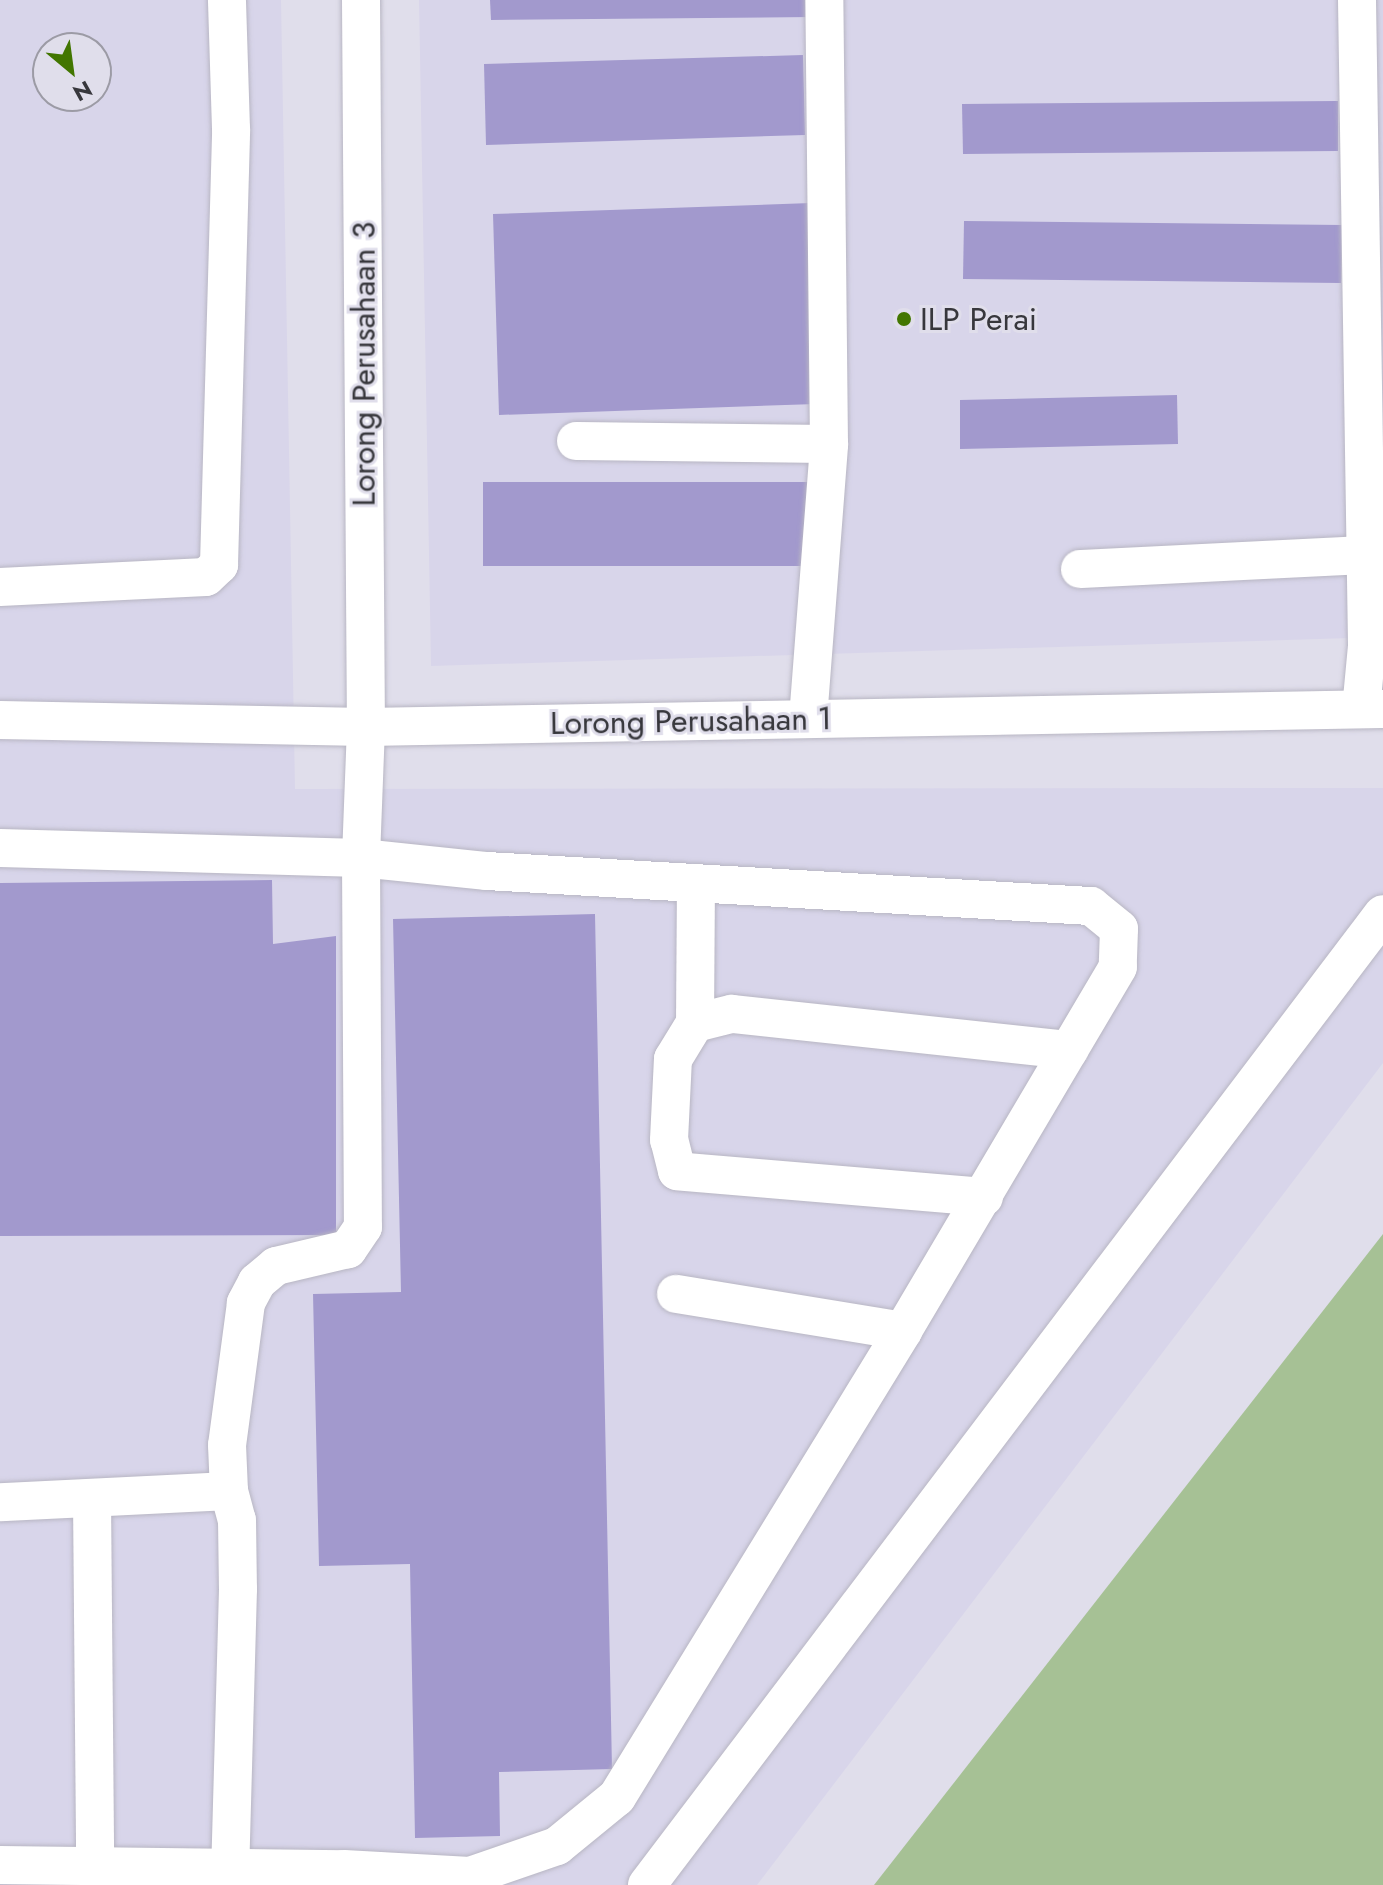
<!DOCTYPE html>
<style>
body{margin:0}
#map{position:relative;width:1383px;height:1885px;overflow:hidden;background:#e0deeb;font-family:Jost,sans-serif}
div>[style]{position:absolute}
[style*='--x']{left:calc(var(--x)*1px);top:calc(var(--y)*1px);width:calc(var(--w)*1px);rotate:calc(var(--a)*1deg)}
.built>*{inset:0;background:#d8d5ea}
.green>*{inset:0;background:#a6c195}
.building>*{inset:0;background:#a299cd}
.roads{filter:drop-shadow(0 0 2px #b8b6c3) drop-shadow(0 0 2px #b8b6c3)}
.minor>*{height:38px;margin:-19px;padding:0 19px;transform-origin:19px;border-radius:19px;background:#fff}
.dots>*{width:22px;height:22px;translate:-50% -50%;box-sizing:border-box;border:4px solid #e0deeb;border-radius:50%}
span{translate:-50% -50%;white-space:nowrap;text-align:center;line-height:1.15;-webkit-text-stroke:6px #e0deeb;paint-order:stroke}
.poi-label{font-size:32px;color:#37373c}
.left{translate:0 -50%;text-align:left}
.street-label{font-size:32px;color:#37373c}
.north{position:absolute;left:32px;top:32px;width:80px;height:80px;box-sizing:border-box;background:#e0deeb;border:2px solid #9c9ba5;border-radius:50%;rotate:151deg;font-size:22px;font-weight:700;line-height:32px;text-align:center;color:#37373c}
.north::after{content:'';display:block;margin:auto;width:28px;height:36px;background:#427600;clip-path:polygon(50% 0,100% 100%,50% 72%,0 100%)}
</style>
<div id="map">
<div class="built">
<div style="clip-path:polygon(evenodd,0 0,281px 0,295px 789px,1383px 788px,1383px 1063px,757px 1885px,0 1885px,0 0,48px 48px,96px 48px,96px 96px,48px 96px,48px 48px)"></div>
<div style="clip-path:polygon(419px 0,1383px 0,1383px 637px,431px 666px)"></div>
</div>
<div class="green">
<div style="clip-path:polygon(1383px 1234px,1383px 1885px,874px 1885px)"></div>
</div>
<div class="building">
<div style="clip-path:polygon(490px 0,812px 0,812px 17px,491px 20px)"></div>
<div style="clip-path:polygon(803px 55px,805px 135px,486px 145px,484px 64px)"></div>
<div style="clip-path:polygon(1338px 101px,1338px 151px,963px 154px,962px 104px)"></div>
<div style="clip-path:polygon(811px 203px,816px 404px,499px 415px,493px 214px)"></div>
<div style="clip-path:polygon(964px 221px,1342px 225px,1341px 283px,963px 279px)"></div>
<div style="clip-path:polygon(1177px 395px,1178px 444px,960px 449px,960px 400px)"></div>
<div style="clip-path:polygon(483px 482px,809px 482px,809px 566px,483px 566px)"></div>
<div style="clip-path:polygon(272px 880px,273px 944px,336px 936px,336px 1235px,0 1236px,0 883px)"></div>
<div style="clip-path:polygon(595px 914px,612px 1769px,499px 1772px,500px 1836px,415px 1838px,410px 1564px,319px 1566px,313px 1294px,401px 1292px,393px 919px)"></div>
</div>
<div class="roads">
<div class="minor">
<div style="--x:361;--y:0;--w:727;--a:89.61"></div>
<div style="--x:366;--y:727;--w:131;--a:92.2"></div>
<div style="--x:361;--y:858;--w:127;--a:5.9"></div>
<div style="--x:487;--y:871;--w:605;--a:3.32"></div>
<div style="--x:1091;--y:906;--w:36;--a:39"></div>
<div style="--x:1119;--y:929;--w:38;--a:92"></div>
<div style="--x:1118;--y:967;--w:423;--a:120.6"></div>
<div style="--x:903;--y:1331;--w:230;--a:-170.7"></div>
<div style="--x:1357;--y:0;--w:646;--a:89.11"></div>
<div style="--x:1367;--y:646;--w:63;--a:95.4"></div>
<div style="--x:576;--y:441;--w:253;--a:0.7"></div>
<div style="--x:1080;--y:569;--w:286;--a:-2.8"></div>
<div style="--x:0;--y:587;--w:206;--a:-2.8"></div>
<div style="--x:206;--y:577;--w:18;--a:-43"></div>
<div style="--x:219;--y:565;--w:436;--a:-88.4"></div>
<div style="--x:231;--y:129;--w:129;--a:-91.8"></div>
<div style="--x:808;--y:719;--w:276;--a:-85.6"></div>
<div style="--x:829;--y:444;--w:444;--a:-90.6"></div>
<div style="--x:0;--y:720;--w:366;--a:1.1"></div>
<div style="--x:366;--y:727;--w:1017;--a:-1.01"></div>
<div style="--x:0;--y:848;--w:361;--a:1.6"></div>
<div style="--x:361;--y:858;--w:369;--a:89.7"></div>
<div style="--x:363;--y:1227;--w:27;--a:124"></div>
<div style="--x:348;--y:1249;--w:74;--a:166.7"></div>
<div style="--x:276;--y:1266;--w:25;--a:140"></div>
<div style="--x:257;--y:1282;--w:24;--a:118"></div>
<div style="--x:246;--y:1303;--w:143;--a:97.6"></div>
<div style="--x:227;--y:1445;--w:46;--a:87.5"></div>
<div style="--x:229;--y:1491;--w:229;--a:177.2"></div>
<div style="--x:695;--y:1023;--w:140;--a:-89.6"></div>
<div style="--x:984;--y:1197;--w:308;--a:-175.2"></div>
<div style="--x:677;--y:1171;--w:32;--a:-104"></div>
<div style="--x:669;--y:1140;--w:81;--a:-87.2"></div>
<div style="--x:673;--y:1059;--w:42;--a:-58.6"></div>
<div style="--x:695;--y:1023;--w:38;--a:-14"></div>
<div style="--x:732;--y:1014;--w:339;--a:6.1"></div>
<div style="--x:229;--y:1491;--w:30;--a:75"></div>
<div style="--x:237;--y:1520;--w:69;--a:89.2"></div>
<div style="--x:238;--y:1589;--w:278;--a:91.6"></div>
<div style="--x:92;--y:1498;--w:368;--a:89.5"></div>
<div style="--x:0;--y:1865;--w:344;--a:0.7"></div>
<div style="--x:344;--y:1869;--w:126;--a:3.2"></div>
<div style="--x:470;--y:1876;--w:92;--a:-19"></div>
<div style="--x:557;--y:1846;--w:77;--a:-39.2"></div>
<div style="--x:617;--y:1797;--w:547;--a:-58.46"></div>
<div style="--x:647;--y:1885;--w:1218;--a:-52.84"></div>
</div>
</div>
<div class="dots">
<div style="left:904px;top:319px;background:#427600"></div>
</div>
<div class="poi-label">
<span class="left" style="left:920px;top:319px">ILP Perai</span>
</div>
<div class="street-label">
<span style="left:364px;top:364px;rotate:-90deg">Lorong Perusahaan 3</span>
<span style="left:691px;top:721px;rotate:-1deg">Lorong Perusahaan 1</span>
</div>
<div class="north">N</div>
</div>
